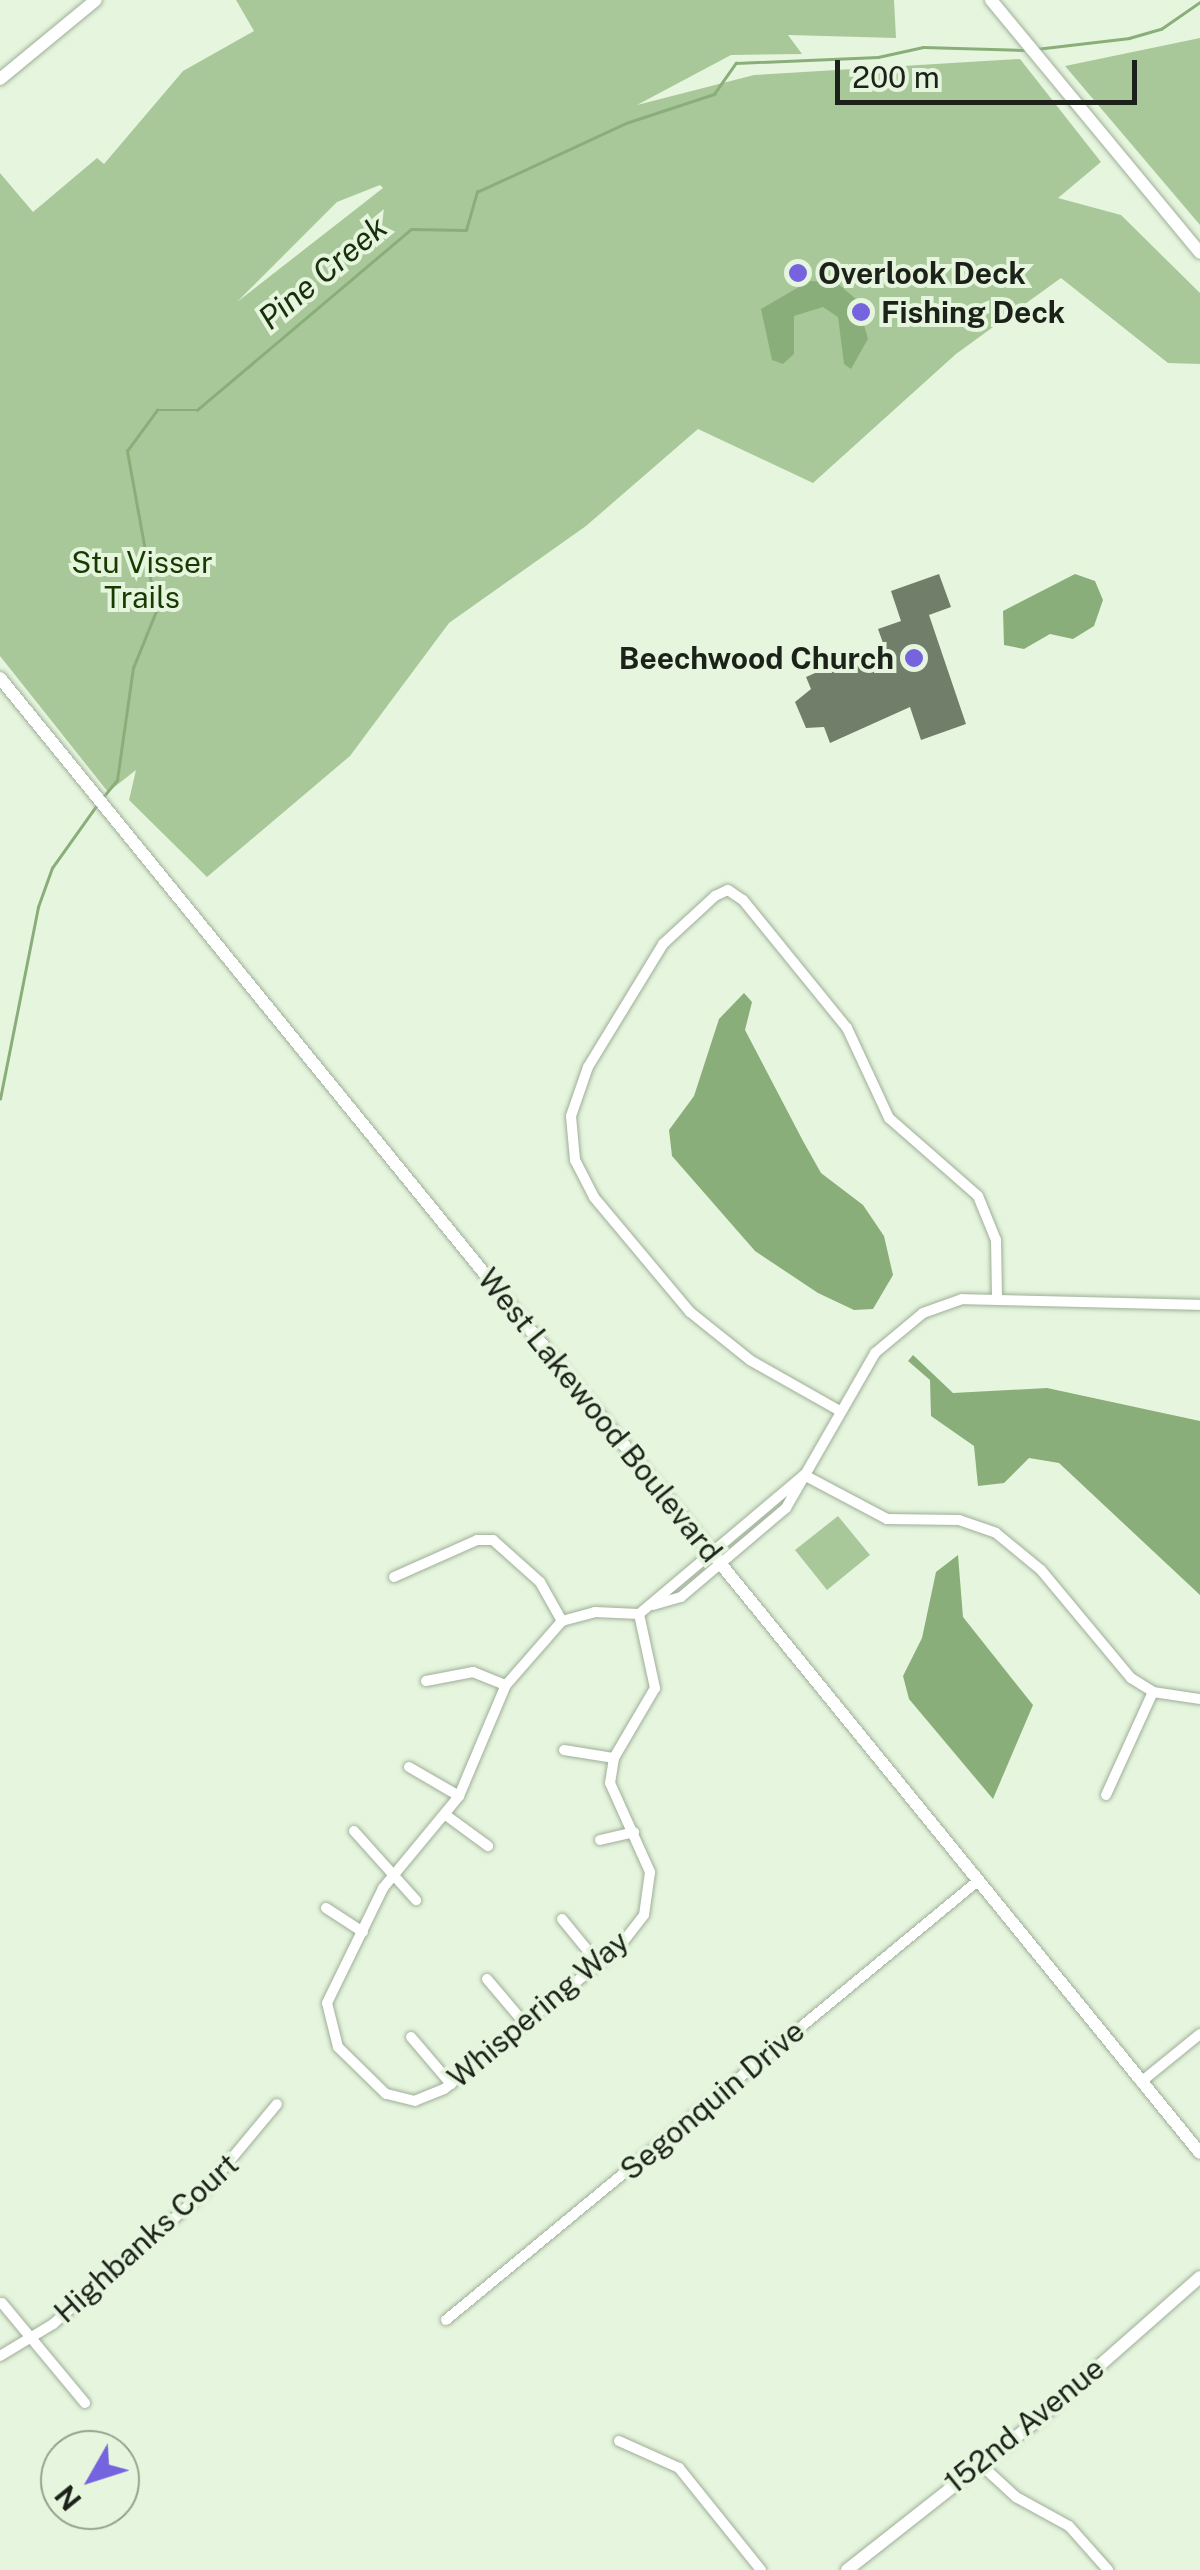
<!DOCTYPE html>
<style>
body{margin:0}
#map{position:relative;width:1200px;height:2570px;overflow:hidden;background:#e6f6de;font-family:"Public Sans",sans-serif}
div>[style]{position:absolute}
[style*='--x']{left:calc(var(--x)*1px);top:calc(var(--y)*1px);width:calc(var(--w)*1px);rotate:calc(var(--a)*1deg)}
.green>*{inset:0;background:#a9c89a}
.water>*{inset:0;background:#8aae79}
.stream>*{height:2.5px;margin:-1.25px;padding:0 1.25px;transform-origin:1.25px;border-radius:1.25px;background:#8aae79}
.building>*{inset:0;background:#717f6a}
.roads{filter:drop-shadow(0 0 2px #9fae98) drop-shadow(0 0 2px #9fae98)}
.minor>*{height:10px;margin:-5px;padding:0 5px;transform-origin:5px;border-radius:5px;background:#fff}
.tertiary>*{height:12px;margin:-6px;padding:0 6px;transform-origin:6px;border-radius:6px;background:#fff}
.dots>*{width:28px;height:28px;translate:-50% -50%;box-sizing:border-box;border:5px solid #e6f6de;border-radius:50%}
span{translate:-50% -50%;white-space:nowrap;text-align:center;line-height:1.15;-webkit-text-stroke:8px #e6f6de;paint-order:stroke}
.poi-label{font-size:30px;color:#1c2219;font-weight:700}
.left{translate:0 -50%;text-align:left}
.right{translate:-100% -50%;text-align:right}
.park-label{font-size:30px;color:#183a01}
.street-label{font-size:30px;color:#1c2219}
.water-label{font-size:32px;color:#18300a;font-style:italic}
.north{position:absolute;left:40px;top:2430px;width:100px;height:100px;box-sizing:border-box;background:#e6f6de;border:2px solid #95a18f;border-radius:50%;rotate:231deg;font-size:28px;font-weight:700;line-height:40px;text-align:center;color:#1c2219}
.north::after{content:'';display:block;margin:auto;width:35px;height:45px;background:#7564de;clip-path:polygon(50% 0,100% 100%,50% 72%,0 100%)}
.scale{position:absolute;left:835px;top:60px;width:302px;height:45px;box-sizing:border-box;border:5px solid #1c2219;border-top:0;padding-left:12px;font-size:30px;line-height:35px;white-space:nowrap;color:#1c2219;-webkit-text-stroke:8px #e6f6de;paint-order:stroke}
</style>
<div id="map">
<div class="green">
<div style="clip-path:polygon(evenodd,236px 0,894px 0,896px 38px,788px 35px,802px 54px,731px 55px,637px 105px,754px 75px,1020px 59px,1101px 162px,1058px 198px,1121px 215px,1200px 293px,1200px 364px,1168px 363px,1061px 278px,956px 354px,813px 483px,698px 429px,586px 526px,449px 623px,350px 756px,207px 877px,129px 800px,136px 770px,108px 792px,0 656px,0 173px,33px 212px,97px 158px,104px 164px,183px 71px,254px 31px,236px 0,380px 185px,383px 188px,237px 302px,337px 202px,380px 185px)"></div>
<div style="clip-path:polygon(1200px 38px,1200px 225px,1065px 66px)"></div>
<div style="clip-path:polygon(838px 1516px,870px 1555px,827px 1590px,795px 1550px)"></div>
</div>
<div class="water">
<div style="clip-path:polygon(809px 281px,836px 282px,857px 300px,868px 339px,851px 369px,844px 364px,838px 317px,823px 307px,794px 316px,794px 354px,783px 364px,772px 360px,761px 309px)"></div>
<div style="clip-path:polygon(1075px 574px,1095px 581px,1103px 600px,1094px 626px,1073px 639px,1050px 634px,1024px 649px,1004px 645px,1003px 611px)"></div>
<div style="clip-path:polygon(744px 993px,752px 1002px,745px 1030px,803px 1141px,821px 1173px,863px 1205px,884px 1236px,893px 1275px,873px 1309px,854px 1310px,818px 1293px,755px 1251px,672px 1156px,669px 1130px,694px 1096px,719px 1019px)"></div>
<div style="clip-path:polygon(913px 1355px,953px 1393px,1047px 1388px,1200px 1421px,1200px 1595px,1059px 1463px,1029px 1458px,1004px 1483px,978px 1486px,974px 1446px,931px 1416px,930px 1380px,908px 1361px)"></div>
<div style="clip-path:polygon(958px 1555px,963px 1617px,1033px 1705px,993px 1799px,909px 1699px,903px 1676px,922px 1638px,936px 1572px)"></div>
</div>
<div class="stream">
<div style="--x:1036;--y:49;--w:94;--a:-6.7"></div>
<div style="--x:1129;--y:38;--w:33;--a:-16"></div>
<div style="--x:1161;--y:29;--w:47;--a:-34.7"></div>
<div style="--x:104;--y:796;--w:21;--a:-51"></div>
<div style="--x:117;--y:780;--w:113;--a:-81.9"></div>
<div style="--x:133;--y:668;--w:61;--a:-68"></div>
<div style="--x:156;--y:611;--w:163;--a:-100.3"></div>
<div style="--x:127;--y:451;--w:51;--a:-53.8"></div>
<div style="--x:157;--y:410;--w:40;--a:0"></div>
<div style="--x:197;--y:410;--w:280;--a:-40.2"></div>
<div style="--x:411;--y:229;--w:55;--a:1"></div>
<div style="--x:466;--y:230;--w:40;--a:-74"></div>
<div style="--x:477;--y:192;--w:164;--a:-24.8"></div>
<div style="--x:626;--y:123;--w:93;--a:-18.2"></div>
<div style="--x:714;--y:94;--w:38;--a:-55"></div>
<div style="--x:736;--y:63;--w:142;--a:-2.4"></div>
<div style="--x:878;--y:57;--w:46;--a:-12.5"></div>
<div style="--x:923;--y:47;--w:100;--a:1.7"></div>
<div style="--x:0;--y:1099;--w:196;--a:-78.8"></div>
<div style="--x:38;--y:907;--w:41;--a:-70.3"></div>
<div style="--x:52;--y:868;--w:76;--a:-54.6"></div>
</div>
<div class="building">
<div style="clip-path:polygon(939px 574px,951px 607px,929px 615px,966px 724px,921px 740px,910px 707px,830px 743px,824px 727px,806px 728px,795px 702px,811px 689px,806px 677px,847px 659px,860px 667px,888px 657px,878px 629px,901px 621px,891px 591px)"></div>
</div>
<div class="roads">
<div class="minor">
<div style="--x:840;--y:1411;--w:103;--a:-150.5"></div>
<div style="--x:750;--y:1360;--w:77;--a:-141.3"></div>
<div style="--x:690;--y:1312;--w:150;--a:-129.9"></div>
<div style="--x:594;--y:1197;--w:42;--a:-117.2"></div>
<div style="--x:575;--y:1160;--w:44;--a:-95.2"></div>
<div style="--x:571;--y:1116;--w:52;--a:-70.9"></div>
<div style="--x:588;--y:1067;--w:144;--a:-58.6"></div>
<div style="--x:663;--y:944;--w:71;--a:-42.7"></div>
<div style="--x:715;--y:896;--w:14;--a:-25"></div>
<div style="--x:728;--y:890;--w:18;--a:34"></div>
<div style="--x:743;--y:900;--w:165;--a:50.9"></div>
<div style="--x:847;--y:1028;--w:99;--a:65"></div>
<div style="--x:889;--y:1118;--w:118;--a:41.2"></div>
<div style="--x:978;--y:1196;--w:48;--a:67.8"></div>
<div style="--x:996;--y:1240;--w:59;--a:89"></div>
<div style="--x:804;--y:1475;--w:94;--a:27.9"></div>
<div style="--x:887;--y:1519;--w:72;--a:0.8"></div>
<div style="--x:959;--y:1520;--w:39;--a:19"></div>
<div style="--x:996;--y:1533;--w:58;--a:39.4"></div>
<div style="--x:1041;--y:1570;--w:141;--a:50.2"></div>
<div style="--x:1131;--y:1678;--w:26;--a:32"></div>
<div style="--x:1153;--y:1692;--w:48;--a:8.5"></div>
<div style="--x:394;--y:1577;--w:91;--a:-24"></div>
<div style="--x:477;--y:1540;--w:16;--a:0"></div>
<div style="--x:493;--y:1540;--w:63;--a:41.8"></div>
<div style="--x:540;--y:1582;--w:45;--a:60.6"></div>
<div style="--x:653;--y:1605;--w:29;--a:-16"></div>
<div style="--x:681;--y:1597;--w:138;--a:-40.3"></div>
<div style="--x:786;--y:1508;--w:179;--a:-60.1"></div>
<div style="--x:875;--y:1353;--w:62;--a:-39.8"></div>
<div style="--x:923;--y:1313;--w:41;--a:-19.7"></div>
<div style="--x:962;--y:1299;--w:238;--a:1.4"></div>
<div style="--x:639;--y:1614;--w:76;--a:77.8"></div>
<div style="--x:655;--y:1688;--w:81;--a:120.4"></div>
<div style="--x:614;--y:1758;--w:25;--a:99"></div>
<div style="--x:610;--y:1783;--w:98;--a:65.8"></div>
<div style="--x:650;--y:1872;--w:43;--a:97.9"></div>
<div style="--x:644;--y:1915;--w:41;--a:128"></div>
<div style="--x:619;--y:1947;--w:225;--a:140.9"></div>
<div style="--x:444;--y:2089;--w:31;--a:158"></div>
<div style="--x:415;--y:2101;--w:30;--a:-166"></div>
<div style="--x:386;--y:2094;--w:67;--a:-135.6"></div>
<div style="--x:338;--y:2047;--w:45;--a:-104"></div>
<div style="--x:327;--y:2003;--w:128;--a:-64"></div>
<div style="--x:383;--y:1888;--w:119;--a:-50.4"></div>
<div style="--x:459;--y:1796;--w:121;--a:-67.1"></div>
<div style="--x:506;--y:1685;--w:85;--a:-48.8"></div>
<div style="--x:562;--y:1621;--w:34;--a:-15"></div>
<div style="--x:595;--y:1612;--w:44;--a:2.6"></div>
<div style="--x:639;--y:1614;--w:216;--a:-40.1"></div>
<div style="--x:426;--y:1681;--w:48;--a:-10.8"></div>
<div style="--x:473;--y:1672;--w:35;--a:22"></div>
<div style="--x:564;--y:1750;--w:51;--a:9.1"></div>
<div style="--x:409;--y:1767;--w:58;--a:30.1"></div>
<div style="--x:1106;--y:1795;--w:113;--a:-65.5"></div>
<div style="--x:447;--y:1816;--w:51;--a:36.2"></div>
<div style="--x:354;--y:1831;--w:93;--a:48.1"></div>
<div style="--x:600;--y:1840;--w:35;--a:-13"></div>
<div style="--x:326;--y:1908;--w:44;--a:33"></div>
<div style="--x:562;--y:1919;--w:57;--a:50.7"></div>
<div style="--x:487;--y:1979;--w:59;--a:49.8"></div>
<div style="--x:411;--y:2037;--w:62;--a:49.6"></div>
<div style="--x:1141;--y:2082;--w:76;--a:-39.1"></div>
<div style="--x:2;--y:2303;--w:130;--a:50.3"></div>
<div style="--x:446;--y:2320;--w:691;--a:-39.54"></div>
<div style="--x:0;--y:2356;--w:62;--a:-31.1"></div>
<div style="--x:53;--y:2324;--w:198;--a:-41.1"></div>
<div style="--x:202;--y:2194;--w:117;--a:-50.2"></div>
<div style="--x:619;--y:2441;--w:66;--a:24.2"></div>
<div style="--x:679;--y:2468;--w:131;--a:51.2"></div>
<div style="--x:978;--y:2462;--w:52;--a:42.6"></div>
<div style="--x:1016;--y:2497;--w:60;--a:28.7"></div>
<div style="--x:1069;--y:2526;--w:59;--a:48.4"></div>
</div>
<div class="tertiary">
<div style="--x:991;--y:0;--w:328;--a:50.4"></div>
<div style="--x:0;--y:79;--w:124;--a:-39.5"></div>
<div style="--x:0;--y:678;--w:1901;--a:50.87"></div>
<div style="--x:847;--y:2570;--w:246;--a:-38.2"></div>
<div style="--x:1040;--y:2418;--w:213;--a:-41.4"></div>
</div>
</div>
<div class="dots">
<div style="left:798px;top:273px;background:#7564de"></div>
<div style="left:861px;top:312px;background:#7564de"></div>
<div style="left:914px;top:658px;background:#7564de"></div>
</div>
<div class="poi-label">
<span class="left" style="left:818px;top:273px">Overlook Deck</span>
<span class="left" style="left:881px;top:312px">Fishing Deck</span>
<span class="right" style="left:894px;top:658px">Beechwood Church</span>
</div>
<div class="park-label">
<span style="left:142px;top:579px">Stu Visser<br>Trails</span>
</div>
<div class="street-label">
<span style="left:600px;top:1415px;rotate:51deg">West Lakewood Boulevard</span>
<span style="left:538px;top:2009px;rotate:-40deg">Whispering Way</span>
<span style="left:712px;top:2100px;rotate:-40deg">Segonquin Drive</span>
<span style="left:146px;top:2238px;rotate:-42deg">Highbanks Court</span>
<span style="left:1024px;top:2425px;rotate:-39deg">152nd Avenue</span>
</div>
<div class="water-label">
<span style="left:323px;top:273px;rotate:-40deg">Pine Creek</span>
</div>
<div class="north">N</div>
<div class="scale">200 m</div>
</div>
